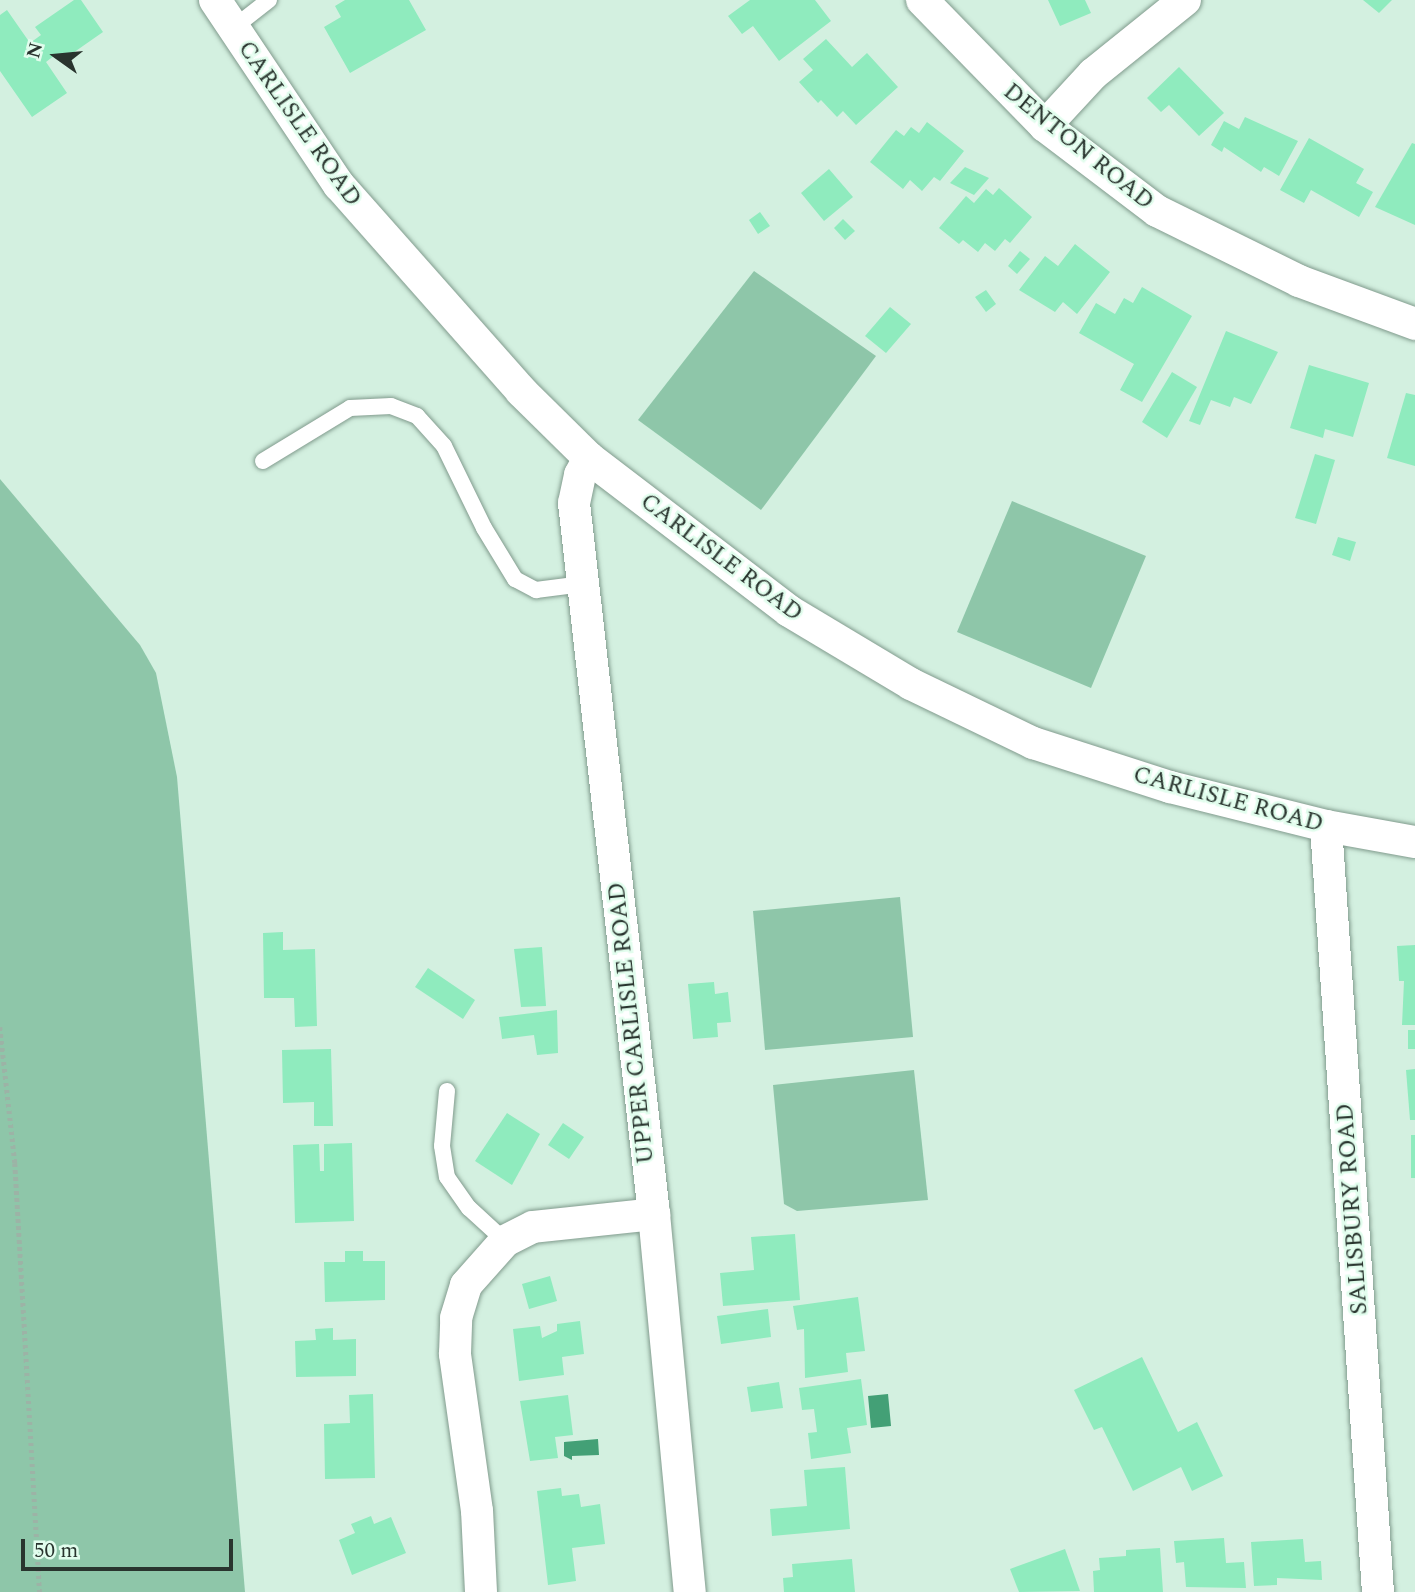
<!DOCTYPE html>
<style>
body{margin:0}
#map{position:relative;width:1415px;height:1592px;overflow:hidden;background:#d3f0e0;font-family:Spectral,serif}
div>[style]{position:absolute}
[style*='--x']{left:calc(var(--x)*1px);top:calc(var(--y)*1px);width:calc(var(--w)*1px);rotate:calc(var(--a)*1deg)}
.green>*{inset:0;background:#8ec6a9}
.water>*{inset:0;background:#43a076}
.building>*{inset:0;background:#8febbe}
.path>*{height:4.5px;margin-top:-2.25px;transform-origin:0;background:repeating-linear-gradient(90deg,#9cb3a6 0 3.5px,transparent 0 7px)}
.roads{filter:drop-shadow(0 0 2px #819b8d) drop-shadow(0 0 2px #819b8d)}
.lane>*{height:16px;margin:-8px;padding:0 8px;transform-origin:8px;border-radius:8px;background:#fff}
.street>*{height:32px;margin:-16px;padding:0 16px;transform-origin:16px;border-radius:16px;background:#fff}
span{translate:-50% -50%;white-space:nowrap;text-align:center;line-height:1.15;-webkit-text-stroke:5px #e1fded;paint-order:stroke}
.street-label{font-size:24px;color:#29342e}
.north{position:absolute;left:21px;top:21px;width:70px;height:70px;-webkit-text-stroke:5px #e1fded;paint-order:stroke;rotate:285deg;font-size:19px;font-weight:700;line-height:28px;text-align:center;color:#29342e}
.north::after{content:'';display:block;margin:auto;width:24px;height:32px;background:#29342e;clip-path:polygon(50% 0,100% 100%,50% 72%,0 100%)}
.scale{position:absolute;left:21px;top:1539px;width:212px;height:32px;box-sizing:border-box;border:4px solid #29342e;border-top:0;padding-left:9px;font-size:21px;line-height:24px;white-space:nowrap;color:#29342e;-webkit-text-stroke:5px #e1fded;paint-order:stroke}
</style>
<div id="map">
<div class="green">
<div style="clip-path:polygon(754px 271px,876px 356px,761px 510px,638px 420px)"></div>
<div style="clip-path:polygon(0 479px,140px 645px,156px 673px,177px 777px,245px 1592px,0 1592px)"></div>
<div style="clip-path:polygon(1012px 501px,1146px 556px,1091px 688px,957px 632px)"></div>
<div style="clip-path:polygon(900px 897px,913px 1037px,765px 1050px,753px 911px)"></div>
<div style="clip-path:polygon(914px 1070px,928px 1200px,797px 1211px,784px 1204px,773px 1085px)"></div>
</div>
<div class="water">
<div style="clip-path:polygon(888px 1394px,891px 1426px,871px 1428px,868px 1396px)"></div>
<div style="clip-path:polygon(598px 1439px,599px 1455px,572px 1456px,572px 1460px,564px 1456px,564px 1442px)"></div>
</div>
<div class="building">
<div style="clip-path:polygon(74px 0,81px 0,103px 32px,60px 62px,55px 55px,46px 62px,67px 93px,32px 117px,0 71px,0 15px,7px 10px,30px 43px,41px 35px,35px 27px)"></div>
<div style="clip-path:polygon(345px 0,409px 0,426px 30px,350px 73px,324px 27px,341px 17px,335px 6px)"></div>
<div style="clip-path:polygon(750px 0,815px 0,831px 21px,779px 61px,753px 26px,742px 34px,728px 16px)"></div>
<div style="clip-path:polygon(1048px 0,1085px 0,1091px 13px,1060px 26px)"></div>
<div style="clip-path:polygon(1363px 0,1392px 0,1379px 13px)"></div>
<div style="clip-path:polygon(826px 39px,852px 67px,867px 53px,898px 87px,856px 125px,843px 111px,837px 117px,821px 100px,818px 103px,799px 82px,813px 70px,803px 59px)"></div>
<div style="clip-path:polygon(1179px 67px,1224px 113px,1199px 136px,1169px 105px,1161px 112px,1147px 98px)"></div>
<div style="clip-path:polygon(1245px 117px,1298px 141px,1279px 176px,1264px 167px,1261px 172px,1224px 147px,1222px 152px,1211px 145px,1224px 121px,1239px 129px)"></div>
<div style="clip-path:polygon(927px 122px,964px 151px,940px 181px,934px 177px,922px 191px,910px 180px,903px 189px,870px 162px,896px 130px,904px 136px,911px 127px,919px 133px)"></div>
<div style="clip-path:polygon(1309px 138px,1364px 169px,1356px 183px,1373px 192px,1359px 217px,1311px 190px,1304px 203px,1280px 190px)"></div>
<div style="clip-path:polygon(1412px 143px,1415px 144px,1415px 225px,1375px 207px)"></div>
<div style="clip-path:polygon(965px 167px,989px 178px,974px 195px,950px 183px)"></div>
<div style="clip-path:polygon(829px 169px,853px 197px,824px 221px,801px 193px)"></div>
<div style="clip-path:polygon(999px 188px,1032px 217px,1010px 243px,1005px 239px,995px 251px,985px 243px,978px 252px,963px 240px,959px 244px,939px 228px,966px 196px,974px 203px,986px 189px,993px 195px)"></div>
<div style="clip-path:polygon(760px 212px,770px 226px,758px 234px,749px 220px)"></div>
<div style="clip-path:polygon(843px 219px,855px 231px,845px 240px,834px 228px)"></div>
<div style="clip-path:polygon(1075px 244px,1110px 272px,1077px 314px,1063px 302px,1055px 312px,1019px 290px,1045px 256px,1058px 266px)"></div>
<div style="clip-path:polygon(1020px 251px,1030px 259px,1017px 274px,1008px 266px)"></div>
<div style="clip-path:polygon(1142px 287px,1192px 316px,1142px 402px,1120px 390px,1134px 364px,1079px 333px,1096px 303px,1115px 314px,1124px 298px,1133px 303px)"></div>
<div style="clip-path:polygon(986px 290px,996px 304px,986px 312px,975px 297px)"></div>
<div style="clip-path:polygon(890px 307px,911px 324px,886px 353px,865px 336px)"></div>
<div style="clip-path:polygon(1226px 331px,1278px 352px,1251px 404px,1234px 397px,1230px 407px,1211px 400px,1200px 425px,1189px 421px)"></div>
<div style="clip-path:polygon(1309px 365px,1369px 383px,1353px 437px,1325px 429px,1323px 438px,1290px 428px)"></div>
<div style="clip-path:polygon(1172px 372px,1197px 387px,1167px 438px,1142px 422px)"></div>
<div style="clip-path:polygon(1406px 393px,1415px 395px,1415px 466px,1387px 458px)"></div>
<div style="clip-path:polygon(1315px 454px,1335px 460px,1316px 524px,1295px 518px)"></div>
<div style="clip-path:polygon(1338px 537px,1356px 542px,1350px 561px,1332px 555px)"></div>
<div style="clip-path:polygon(283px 932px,283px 950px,315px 949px,317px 1026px,295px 1027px,294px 998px,264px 998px,263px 933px)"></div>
<div style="clip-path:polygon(1415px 945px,1415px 1025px,1402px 1025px,1404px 981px,1399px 981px,1397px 946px)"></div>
<div style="clip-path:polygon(542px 947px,546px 1006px,521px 1007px,514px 949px)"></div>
<div style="clip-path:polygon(428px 968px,475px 1000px,463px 1019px,415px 987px)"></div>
<div style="clip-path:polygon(714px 982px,715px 994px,728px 992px,731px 1022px,717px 1023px,718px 1037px,693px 1039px,688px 984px)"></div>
<div style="clip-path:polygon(557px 1010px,558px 1053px,537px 1055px,534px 1035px,502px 1039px,499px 1017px)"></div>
<div style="clip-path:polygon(1408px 1030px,1415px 1030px,1415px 1049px,1408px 1049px)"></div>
<div style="clip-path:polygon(331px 1049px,333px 1126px,314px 1126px,314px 1102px,283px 1103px,282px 1050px)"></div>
<div style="clip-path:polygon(1415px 1069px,1415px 1120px,1410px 1120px,1406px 1070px)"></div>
<div style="clip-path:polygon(507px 1113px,540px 1134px,512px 1185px,475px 1161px)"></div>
<div style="clip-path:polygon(563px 1123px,584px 1137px,569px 1159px,548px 1145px)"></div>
<div style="clip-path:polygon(1411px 1135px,1415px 1135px,1415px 1178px,1411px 1178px)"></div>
<div style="clip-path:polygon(352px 1143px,354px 1221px,295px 1223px,293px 1145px,319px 1144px,320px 1171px,324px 1171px,324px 1144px)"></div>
<div style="clip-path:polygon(795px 1234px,800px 1300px,723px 1306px,720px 1273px,754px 1270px,751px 1237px)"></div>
<div style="clip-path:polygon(345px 1251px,363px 1251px,363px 1261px,385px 1261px,385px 1300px,325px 1302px,324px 1262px,345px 1262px)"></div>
<div style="clip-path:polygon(550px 1276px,557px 1301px,529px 1309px,522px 1284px)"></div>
<div style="clip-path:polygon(858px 1297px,865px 1351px,846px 1353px,848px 1372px,805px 1378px,804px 1329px,797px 1330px,793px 1306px)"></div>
<div style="clip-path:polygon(768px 1309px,771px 1337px,721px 1344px,717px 1316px)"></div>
<div style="clip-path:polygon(580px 1321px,584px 1354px,562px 1357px,564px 1375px,519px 1381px,513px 1329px,540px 1326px,542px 1338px,557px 1331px,557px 1324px)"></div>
<div style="clip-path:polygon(333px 1328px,333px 1340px,356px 1339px,356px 1376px,296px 1377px,295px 1341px,316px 1340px,315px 1329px)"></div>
<div style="clip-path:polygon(1142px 1357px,1178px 1432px,1197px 1422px,1223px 1476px,1192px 1491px,1181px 1467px,1133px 1491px,1102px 1427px,1094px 1430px,1074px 1390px)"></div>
<div style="clip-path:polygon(861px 1379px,867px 1425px,847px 1428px,851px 1453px,811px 1459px,808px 1433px,817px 1432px,814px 1409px,802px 1410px,799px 1388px)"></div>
<div style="clip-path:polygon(779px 1382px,783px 1408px,751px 1412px,747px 1387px)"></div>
<div style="clip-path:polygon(373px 1394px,375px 1478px,325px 1479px,324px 1424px,350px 1423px,349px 1395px)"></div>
<div style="clip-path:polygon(568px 1395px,573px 1435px,555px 1437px,558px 1458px,530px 1461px,520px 1401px)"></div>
<div style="clip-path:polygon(845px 1467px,850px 1529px,772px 1536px,770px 1509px,807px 1506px,804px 1470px)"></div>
<div style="clip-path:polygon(561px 1488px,562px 1496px,579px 1494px,581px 1507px,600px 1504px,605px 1544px,572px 1548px,576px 1581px,548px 1585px,537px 1491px)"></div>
<div style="clip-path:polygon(371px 1516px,374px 1524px,391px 1517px,406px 1553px,352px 1575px,339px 1540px,355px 1533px,351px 1524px)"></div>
<div style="clip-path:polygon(1224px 1538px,1226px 1563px,1244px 1562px,1246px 1588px,1186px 1587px,1184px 1562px,1176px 1563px,1174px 1541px)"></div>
<div style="clip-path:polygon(1303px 1539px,1305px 1562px,1321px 1561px,1322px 1580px,1277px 1578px,1277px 1585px,1254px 1586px,1251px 1542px)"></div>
<div style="clip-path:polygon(1160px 1548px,1163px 1592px,1094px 1592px,1093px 1571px,1100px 1570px,1099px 1558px,1126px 1556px,1126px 1550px)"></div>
<div style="clip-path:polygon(1065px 1549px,1080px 1591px,1019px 1592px,1010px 1569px)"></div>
<div style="clip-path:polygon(852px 1559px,855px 1592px,784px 1592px,783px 1578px,793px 1577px,792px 1564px)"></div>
</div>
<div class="path">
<div style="--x:0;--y:1027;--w:137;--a:83.7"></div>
<div style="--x:15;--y:1163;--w:430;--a:86.7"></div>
</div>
<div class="roads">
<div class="lane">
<div style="--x:232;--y:29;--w:47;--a:-38.1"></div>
<div style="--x:263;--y:461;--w:102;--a:-31.3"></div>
<div style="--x:350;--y:408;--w:41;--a:-2.8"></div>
<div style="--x:391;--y:406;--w:28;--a:21"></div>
<div style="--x:417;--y:416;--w:40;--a:48"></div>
<div style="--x:444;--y:446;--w:91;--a:64"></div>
<div style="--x:484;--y:528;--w:60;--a:58.7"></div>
<div style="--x:515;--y:579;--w:24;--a:28"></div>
<div style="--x:536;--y:590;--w:47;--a:-7.3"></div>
<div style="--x:447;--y:1091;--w:55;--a:95.2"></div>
<div style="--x:442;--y:1146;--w:31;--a:81"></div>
<div style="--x:447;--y:1177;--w:38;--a:55"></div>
<div style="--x:469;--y:1208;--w:49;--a:42.5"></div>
</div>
<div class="street">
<div style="--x:215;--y:0;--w:223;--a:56.2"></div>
<div style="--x:339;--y:185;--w:275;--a:48.5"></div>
<div style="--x:521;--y:391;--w:95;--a:44.6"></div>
<div style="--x:589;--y:458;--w:252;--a:37.4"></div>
<div style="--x:789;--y:611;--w:142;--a:30.9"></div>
<div style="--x:911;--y:684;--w:136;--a:25.8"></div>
<div style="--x:1033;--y:743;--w:144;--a:17.8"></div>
<div style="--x:1170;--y:787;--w:161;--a:14"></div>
<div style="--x:1326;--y:826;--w:90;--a:10.2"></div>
<div style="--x:922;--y:0;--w:176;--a:45.7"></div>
<div style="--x:1045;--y:126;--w:141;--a:37.2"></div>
<div style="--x:1157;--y:211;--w:158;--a:26.2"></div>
<div style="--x:1299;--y:281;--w:124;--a:20.3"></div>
<div style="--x:1045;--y:126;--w:71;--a:-47.3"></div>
<div style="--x:1093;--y:74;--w:118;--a:-38.8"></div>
<div style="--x:589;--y:458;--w:19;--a:118"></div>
<div style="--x:580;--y:475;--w:29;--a:102"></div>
<div style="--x:574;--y:503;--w:715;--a:83.58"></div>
<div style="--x:654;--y:1214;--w:380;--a:84.6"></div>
<div style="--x:1326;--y:826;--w:768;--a:86.12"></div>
<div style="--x:481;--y:1592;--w:81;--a:-92.8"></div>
<div style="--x:477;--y:1511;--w:159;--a:-98"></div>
<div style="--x:455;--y:1354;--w:36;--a:-88"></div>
<div style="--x:456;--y:1318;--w:34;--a:-73"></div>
<div style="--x:466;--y:1285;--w:59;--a:-48.4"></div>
<div style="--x:505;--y:1241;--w:31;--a:-27"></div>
<div style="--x:533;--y:1227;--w:122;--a:-6.1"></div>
</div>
</div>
<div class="street-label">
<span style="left:299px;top:124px;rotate:55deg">CARLISLE ROAD</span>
<span style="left:1078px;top:147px;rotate:39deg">DENTON ROAD</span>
<span style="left:721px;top:558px;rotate:37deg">CARLISLE ROAD</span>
<span style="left:1228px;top:800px;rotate:15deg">CARLISLE ROAD</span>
<span style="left:632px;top:1023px;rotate:-96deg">UPPER CARLISLE ROAD</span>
<span style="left:1353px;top:1209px;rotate:-94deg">SALISBURY ROAD</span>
</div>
<div class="north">N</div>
<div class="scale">50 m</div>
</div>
